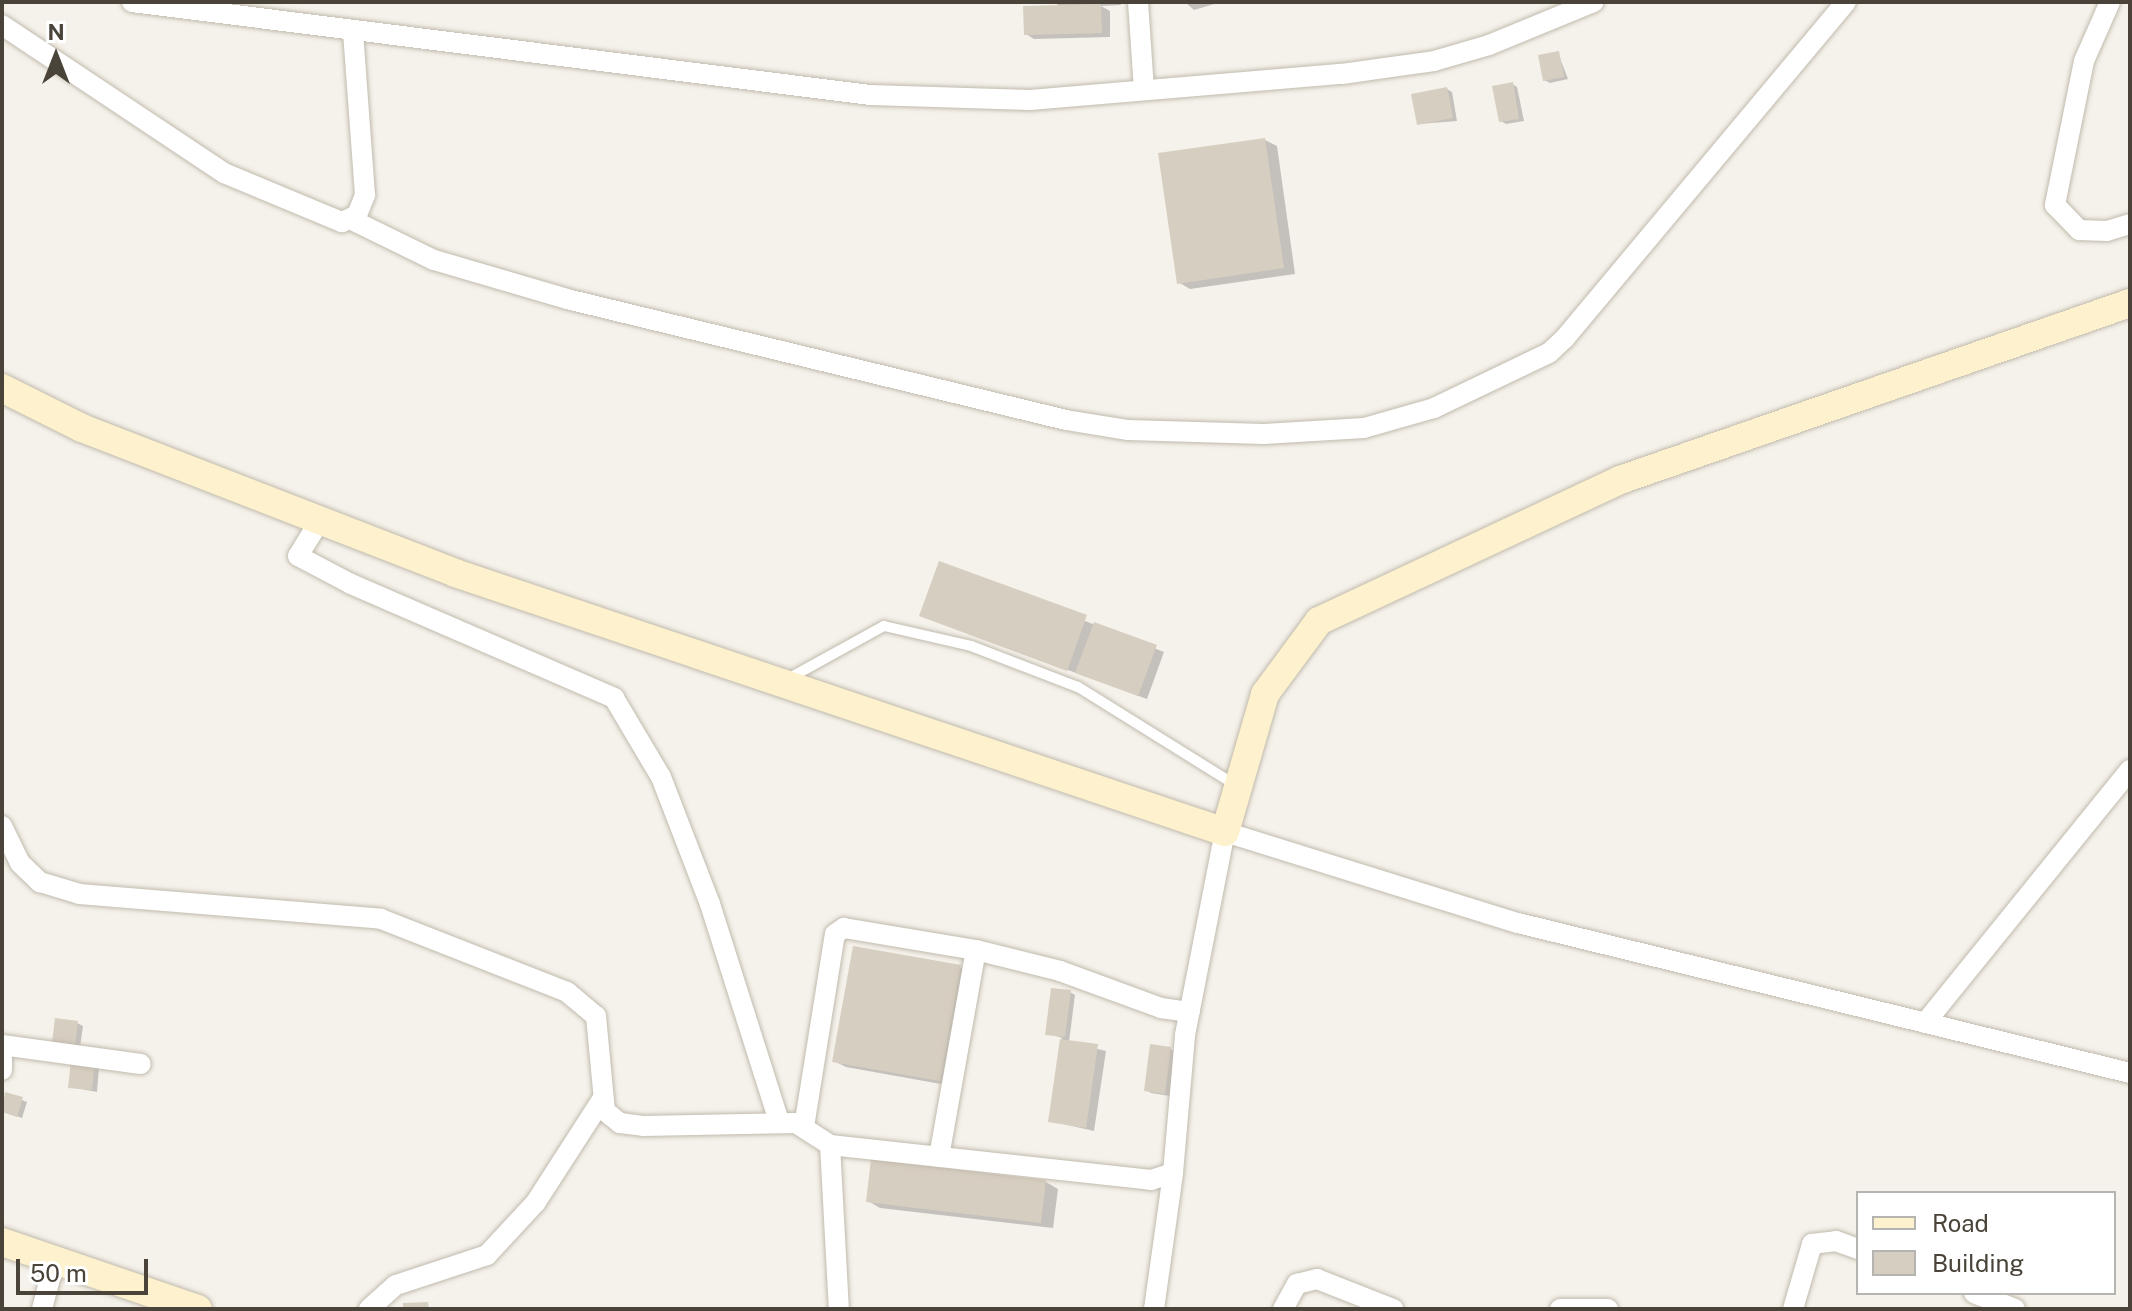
<!DOCTYPE html>
<style>
body{margin:0}
#map{position:relative;width:2132px;height:1311px;overflow:hidden;background:#f5f2eb;font-family:"Public Sans",sans-serif}
div>[style]{position:absolute}
[style*='--x']{left:calc(var(--x)*1px);top:calc(var(--y)*1px);width:calc(var(--w)*1px);rotate:calc(var(--a)*1deg)}
.shadow>*{inset:0;background:#0003}
.building>*{inset:0;background:#d6cec0}
.roads{filter:drop-shadow(0 0 2px #c1baad) drop-shadow(0 0 2px #c1baad)}
.lane>*{height:10px;margin:-5px;padding:0 5px;transform-origin:5px;border-radius:5px;background:#fff}
.street>*{height:20px;margin:-10px;padding:0 10px;transform-origin:10px;border-radius:10px;background:#fff}
.secondary>*{height:28px;margin:-14px;padding:0 14px;transform-origin:14px;border-radius:14px;background:#fdf2cd}
span{translate:-50% -50%;white-space:nowrap;text-align:center;line-height:1.15;-webkit-text-stroke:7px #fff;paint-order:stroke}
.frame{position:absolute;inset:0;border:4px solid #494339;pointer-events:none}
.legend{position:absolute;left:1856px;top:1191px;width:260px;height:104px;box-sizing:border-box;background:#fff;border:2px solid #b6b4b0;margin:0;padding:10px 14px;list-style:none;font-size:24px;color:#494339}
.legend li{display:flex;align-items:center;gap:16px;height:40px}
.legend b{width:40px;border:2px solid #b6b4b0}
.north{position:absolute;left:16px;top:16px;width:80px;height:80px;-webkit-text-stroke:6px #fff;paint-order:stroke;rotate:0deg;font-size:22px;font-weight:700;line-height:32px;text-align:center;color:#494339}
.north::after{content:'';display:block;margin:auto;width:28px;height:36px;background:#494339;clip-path:polygon(50% 0,100% 100%,50% 72%,0 100%)}
.scale{position:absolute;left:16px;top:1259px;width:132px;height:36px;box-sizing:border-box;border:4px solid #494339;border-top:0;padding-left:10px;font-size:24px;line-height:28px;white-space:nowrap;color:#494339;-webkit-text-stroke:6px #fff;paint-order:stroke}
</style>
<div id="map">
<div class="shadow">
<div style="clip-path:polygon(1053px 2px,1121px 2px,1121px 5px,1101px 6px,1110px 11px,1110px 37px,1034px 39px,1026px 34px,1062px 7px)"></div>
<div style="clip-path:polygon(1185px 2px,1221px 2px,1194px 10px)"></div>
<div style="clip-path:polygon(1558px 53px,1568px 79px,1550px 83px,1544px 80px)"></div>
<div style="clip-path:polygon(1512px 84px,1517px 87px,1524px 121px,1506px 124px,1501px 121px)"></div>
<div style="clip-path:polygon(1447px 89px,1452px 92px,1457px 121px,1419px 124px)"></div>
<div style="clip-path:polygon(1265px 140px,1277px 146px,1295px 274px,1190px 289px,1178px 282px)"></div>
<div style="clip-path:polygon(940px 564px,1164px 652px,1147px 699px,921px 616px)"></div>
<div style="clip-path:polygon(960px 967px,972px 973px,952px 1086px,846px 1067px,834px 1061px)"></div>
<div style="clip-path:polygon(1070px 992px,1075px 995px,1069px 1042px,1106px 1051px,1094px 1131px,1050px 1121px,1062px 1038px,1047px 1033px)"></div>
<div style="clip-path:polygon(77px 1023px,83px 1026px,80px 1047px,59px 1045px)"></div>
<div style="clip-path:polygon(1170px 1049px,1176px 1052px,1170px 1096px,1151px 1093px,1146px 1090px)"></div>
<div style="clip-path:polygon(73px 1062px,99px 1067px,97px 1092px,70px 1087px)"></div>
<div style="clip-path:polygon(6px 1094px,27px 1102px,22px 1118px,2px 1111px)"></div>
<div style="clip-path:polygon(873px 1161px,1046px 1182px,1058px 1189px,1053px 1228px,880px 1208px,868px 1201px)"></div>
</div>
<div class="building">
<div style="clip-path:polygon(1101px 4px,1102px 33px,1024px 35px,1023px 6px)"></div>
<div style="clip-path:polygon(1559px 51px,1564px 77px,1543px 81px,1538px 55px)"></div>
<div style="clip-path:polygon(1513px 82px,1519px 119px,1499px 122px,1492px 86px)"></div>
<div style="clip-path:polygon(1447px 87px,1453px 118px,1417px 125px,1411px 94px)"></div>
<div style="clip-path:polygon(1265px 138px,1284px 268px,1177px 284px,1158px 153px)"></div>
<div style="clip-path:polygon(939px 561px,1087px 615px,1067px 671px,919px 616px)"></div>
<div style="clip-path:polygon(1094px 622px,1157px 645px,1138px 696px,1075px 673px)"></div>
<div style="clip-path:polygon(853px 946px,961px 965px,940px 1081px,832px 1062px)"></div>
<div style="clip-path:polygon(1051px 988px,1071px 990px,1065px 1037px,1045px 1035px)"></div>
<div style="clip-path:polygon(55px 1018px,78px 1021px,75px 1046px,52px 1043px)"></div>
<div style="clip-path:polygon(1060px 1039px,1098px 1044px,1086px 1128px,1048px 1122px)"></div>
<div style="clip-path:polygon(1150px 1044px,1171px 1047px,1165px 1094px,1144px 1091px)"></div>
<div style="clip-path:polygon(71px 1060px,95px 1062px,92px 1090px,68px 1088px)"></div>
<div style="clip-path:polygon(5px 1092px,23px 1097px,17px 1117px,2px 1112px)"></div>
<div style="clip-path:polygon(871px 1159px,1046px 1180px,1041px 1223px,866px 1202px)"></div>
<div style="clip-path:polygon(428px 1302px,429px 1309px,403px 1309px,403px 1303px)"></div>
</div>
<div class="roads">
<div class="lane">
<div style="--x:786;--y:680;--w:112;--a:-28.9"></div>
<div style="--x:884;--y:626;--w:89;--a:12.9"></div>
<div style="--x:971;--y:646;--w:115;--a:21"></div>
<div style="--x:1078;--y:687;--w:187;--a:31.9"></div>
</div>
<div class="street">
<div style="--x:132;--y:2;--w:744;--a:7.18"></div>
<div style="--x:870;--y:95;--w:160;--a:1.8"></div>
<div style="--x:1030;--y:100;--w:313;--a:-4.8"></div>
<div style="--x:1342;--y:74;--w:93;--a:-8"></div>
<div style="--x:1434;--y:61;--w:57;--a:-16.2"></div>
<div style="--x:1489;--y:45;--w:113;--a:-22.3"></div>
<div style="--x:1138;--y:2;--w:87;--a:86.1"></div>
<div style="--x:2110;--y:2;--w:64;--a:113.8"></div>
<div style="--x:2084;--y:61;--w:147;--a:101.4"></div>
<div style="--x:2055;--y:205;--w:35;--a:46"></div>
<div style="--x:2079;--y:230;--w:28;--a:2"></div>
<div style="--x:2107;--y:231;--w:24;--a:-17"></div>
<div style="--x:2;--y:25;--w:267;--a:33.7"></div>
<div style="--x:224;--y:173;--w:128;--a:22.6"></div>
<div style="--x:342;--y:222;--w:17;--a:-25"></div>
<div style="--x:357;--y:215;--w:22;--a:-68"></div>
<div style="--x:365;--y:195;--w:163;--a:-94.2"></div>
<div style="--x:352;--y:220;--w:91;--a:26"></div>
<div style="--x:434;--y:260;--w:139;--a:16.3"></div>
<div style="--x:567;--y:299;--w:513;--a:13.63"></div>
<div style="--x:1066;--y:420;--w:63;--a:9.2"></div>
<div style="--x:1128;--y:430;--w:136;--a:1.7"></div>
<div style="--x:1264;--y:434;--w:100;--a:-3.4"></div>
<div style="--x:1364;--y:428;--w:73;--a:-15.9"></div>
<div style="--x:1434;--y:408;--w:127;--a:-25.6"></div>
<div style="--x:1549;--y:353;--w:22;--a:-43"></div>
<div style="--x:1565;--y:338;--w:438;--a:-50.1"></div>
<div style="--x:320;--y:520;--w:42;--a:121.4"></div>
<div style="--x:298;--y:556;--w:60;--a:27.8"></div>
<div style="--x:351;--y:584;--w:287;--a:23.4"></div>
<div style="--x:614;--y:698;--w:92;--a:59.3"></div>
<div style="--x:661;--y:777;--w:136;--a:68.9"></div>
<div style="--x:710;--y:904;--w:229;--a:72.4"></div>
<div style="--x:2;--y:826;--w:41;--a:64.1"></div>
<div style="--x:20;--y:863;--w:28;--a:44"></div>
<div style="--x:40;--y:882;--w:42;--a:16.7"></div>
<div style="--x:80;--y:894;--w:302;--a:4.7"></div>
<div style="--x:381;--y:919;--w:200;--a:21.4"></div>
<div style="--x:567;--y:992;--w:38;--a:40"></div>
<div style="--x:596;--y:1016;--w:95;--a:84.6"></div>
<div style="--x:605;--y:1111;--w:19;--a:39"></div>
<div style="--x:620;--y:1123;--w:23;--a:7"></div>
<div style="--x:643;--y:1126;--w:153;--a:-1.1"></div>
<div style="--x:796;--y:1123;--w:40;--a:32.9"></div>
<div style="--x:830;--y:1145;--w:323;--a:6.2"></div>
<div style="--x:1151;--y:1180;--w:23;--a:-18"></div>
<div style="--x:1173;--y:1173;--w:139;--a:-85"></div>
<div style="--x:1185;--y:1035;--w:207;--a:-78.9"></div>
<div style="--x:1225;--y:832;--w:307;--a:17.3"></div>
<div style="--x:1518;--y:923;--w:630;--a:13.77"></div>
<div style="--x:1925;--y:1023;--w:326;--a:-51"></div>
<div style="--x:2;--y:1045;--w:140;--a:7.8"></div>
<div style="--x:2;--y:1046;--w:24;--a:90"></div>
<div style="--x:804;--y:1127;--w:195;--a:-80.9"></div>
<div style="--x:835;--y:934;--w:11;--a:-34"></div>
<div style="--x:844;--y:928;--w:134;--a:9.5"></div>
<div style="--x:976;--y:950;--w:87;--a:14"></div>
<div style="--x:1060;--y:971;--w:108;--a:20.1"></div>
<div style="--x:1161;--y:1008;--w:29;--a:8"></div>
<div style="--x:830;--y:1145;--w:164;--a:86.9"></div>
<div style="--x:939;--y:1157;--w:210;--a:-79.9"></div>
<div style="--x:1974;--y:1293;--w:44;--a:21.3"></div>
<div style="--x:42;--y:1309;--w:52;--a:-75.4"></div>
<div style="--x:369;--y:1309;--w:36;--a:-42"></div>
<div style="--x:396;--y:1285;--w:96;--a:-18.2"></div>
<div style="--x:487;--y:1255;--w:72;--a:-47.2"></div>
<div style="--x:536;--y:1202;--w:120;--a:-57.2"></div>
<div style="--x:1154;--y:1309;--w:137;--a:-82"></div>
<div style="--x:1283;--y:1309;--w:29;--a:-61"></div>
<div style="--x:1297;--y:1284;--w:21;--a:-14"></div>
<div style="--x:1317;--y:1279;--w:82;--a:21.5"></div>
<div style="--x:1560;--y:1309;--w:48;--a:0"></div>
<div style="--x:1793;--y:1309;--w:68;--a:-73.7"></div>
<div style="--x:1812;--y:1244;--w:24;--a:-7"></div>
<div style="--x:1836;--y:1241;--w:23;--a:20"></div>
</div>
<div class="secondary">
<div style="--x:2;--y:388;--w:89;--a:26.6"></div>
<div style="--x:82;--y:428;--w:400;--a:21.2"></div>
<div style="--x:455;--y:573;--w:812;--a:18.59"></div>
<div style="--x:1225;--y:832;--w:144;--a:-73.8"></div>
<div style="--x:1265;--y:694;--w:91;--a:-53.5"></div>
<div style="--x:1319;--y:621;--w:332;--a:-25.1"></div>
<div style="--x:1620;--y:480;--w:540;--a:-19.14"></div>
<div style="--x:2;--y:1242;--w:207;--a:18.9"></div>
</div>
</div>
<div class="frame"></div>
<ul class="legend">
<li><b style="height:10px;background:#fdf2cd"></b>Road</li>
<li><b style="height:22px;background:#d6cec0"></b>Building</li>
</ul>
<div class="north">N</div>
<div class="scale">50 m</div>
</div>
